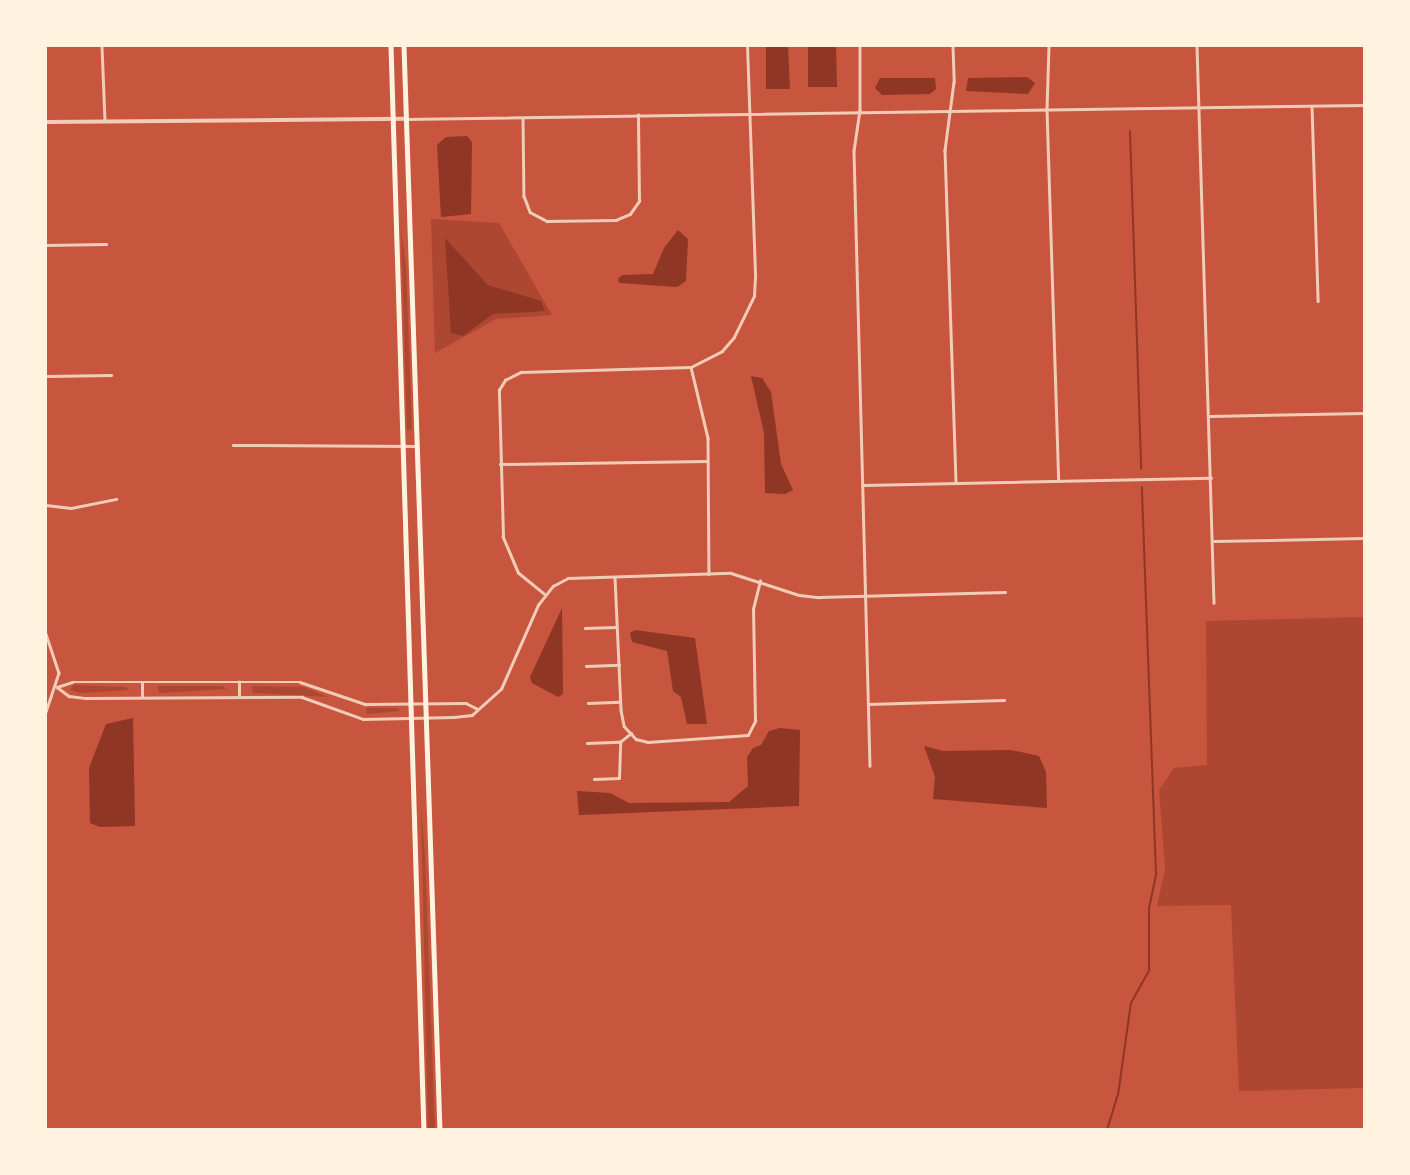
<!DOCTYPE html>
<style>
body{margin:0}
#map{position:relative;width:1410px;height:1175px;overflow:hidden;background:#c8553d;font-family:"Crimson Pro",serif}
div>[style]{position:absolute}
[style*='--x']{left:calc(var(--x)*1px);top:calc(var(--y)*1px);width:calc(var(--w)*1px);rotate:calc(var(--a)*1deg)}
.green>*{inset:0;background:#ae4732}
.water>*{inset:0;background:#8f3625}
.stream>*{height:2px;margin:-1px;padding:0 1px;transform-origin:1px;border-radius:1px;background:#8f3625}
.minor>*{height:2.5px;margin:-1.25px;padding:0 1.25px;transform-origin:1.25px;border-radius:1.25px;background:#f1ccb7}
.tertiary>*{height:3.5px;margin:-1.75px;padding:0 1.75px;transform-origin:1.75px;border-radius:1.75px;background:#f1ccb7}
.primary>*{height:4.5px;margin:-2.25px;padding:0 2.25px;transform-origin:2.25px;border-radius:2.25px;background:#fff3e0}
span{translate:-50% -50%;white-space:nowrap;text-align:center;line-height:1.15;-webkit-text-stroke:6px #fff3e0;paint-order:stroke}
.frame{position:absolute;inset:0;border:47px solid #fff3e0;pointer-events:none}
</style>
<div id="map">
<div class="green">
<div style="clip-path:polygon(431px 219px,499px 223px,552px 315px,496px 319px,435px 353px)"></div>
<div style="clip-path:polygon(401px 228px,406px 267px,412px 430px,407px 430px)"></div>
<div style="clip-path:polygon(1364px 617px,1364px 1088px,1239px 1091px,1231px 905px,1157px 906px,1165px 869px,1159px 790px,1174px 768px,1207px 765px,1206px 621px)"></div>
<div style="clip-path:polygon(73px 685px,126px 687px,129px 690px,81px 693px,70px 690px)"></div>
<div style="clip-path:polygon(158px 686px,222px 686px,227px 689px,159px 693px)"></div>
<div style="clip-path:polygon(252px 686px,304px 687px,328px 697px,253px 693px)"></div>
<div style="clip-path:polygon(366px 708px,397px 708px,400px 711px,367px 714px)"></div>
<div style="clip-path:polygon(421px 808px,425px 856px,435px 1130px,428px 1129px)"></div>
</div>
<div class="water">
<div style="clip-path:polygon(766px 46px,788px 46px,790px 89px,766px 89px)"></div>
<div style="clip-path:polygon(808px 46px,836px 46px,837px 87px,808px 87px)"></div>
<div style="clip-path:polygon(1027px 77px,1035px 83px,1028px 94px,966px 91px,968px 78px)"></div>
<div style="clip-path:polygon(880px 78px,935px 78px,936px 89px,930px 94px,882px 95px,875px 88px)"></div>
<div style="clip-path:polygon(467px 136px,472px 142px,471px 214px,441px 217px,437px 145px,446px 137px)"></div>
<div style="clip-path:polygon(678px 230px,688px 239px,686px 281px,677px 287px,619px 283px,618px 278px,623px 275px,653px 274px,664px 248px)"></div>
<div style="clip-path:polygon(445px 238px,488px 285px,541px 301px,545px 311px,493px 314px,463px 336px,451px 333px)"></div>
<div style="clip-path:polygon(751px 376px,762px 378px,771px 392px,781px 464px,793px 490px,785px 494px,765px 493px,764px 433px)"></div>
<div style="clip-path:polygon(562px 608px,563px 694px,558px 697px,532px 683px,530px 677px)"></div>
<div style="clip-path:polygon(635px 630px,695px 638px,707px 724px,687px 724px,681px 697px,673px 691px,667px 651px,632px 642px,630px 633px)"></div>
<div style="clip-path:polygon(133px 718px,135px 826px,100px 827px,90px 823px,89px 768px,106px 724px)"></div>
<div style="clip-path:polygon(780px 728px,800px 730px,799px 806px,579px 815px,577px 791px,610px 793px,629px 803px,729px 802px,748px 786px,747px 757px,753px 748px,761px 745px,769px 731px)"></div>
<div style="clip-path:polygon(924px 746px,943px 751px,1011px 750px,1039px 756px,1046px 772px,1047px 808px,933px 799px,935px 777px)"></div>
</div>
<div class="stream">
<div style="--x:1130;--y:131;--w:338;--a:88.1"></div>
<div style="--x:1107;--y:1130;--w:37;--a:-73"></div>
<div style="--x:1118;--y:1095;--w:93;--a:-82"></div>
<div style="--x:1131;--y:1003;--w:38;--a:-61"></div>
<div style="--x:1149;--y:970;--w:62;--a:-90"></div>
<div style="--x:1149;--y:908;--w:35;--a:-78"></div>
<div style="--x:1156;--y:874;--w:387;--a:-92.1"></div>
</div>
<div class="minor">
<div style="--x:46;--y:46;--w:23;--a:0"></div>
<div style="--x:102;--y:46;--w:75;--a:87.7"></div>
<div style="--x:860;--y:46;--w:64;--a:90"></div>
<div style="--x:860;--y:110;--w:41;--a:98.3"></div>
<div style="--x:854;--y:151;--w:615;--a:88.51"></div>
<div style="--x:953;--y:46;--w:36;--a:88"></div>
<div style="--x:954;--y:82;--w:69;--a:97.5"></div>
<div style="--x:945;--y:150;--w:333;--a:88.1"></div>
<div style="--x:1049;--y:46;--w:63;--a:91.8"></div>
<div style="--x:1047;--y:109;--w:372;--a:88.2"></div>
<div style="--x:1197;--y:46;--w:557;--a:88.25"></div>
<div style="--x:1312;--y:106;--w:195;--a:88.2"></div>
<div style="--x:523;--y:118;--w:78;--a:89.3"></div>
<div style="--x:524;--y:196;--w:17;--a:69"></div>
<div style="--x:530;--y:212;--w:19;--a:28"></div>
<div style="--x:547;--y:221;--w:69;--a:-0.8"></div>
<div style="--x:616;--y:220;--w:15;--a:-23"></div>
<div style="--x:630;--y:214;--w:16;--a:-55"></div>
<div style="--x:639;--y:201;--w:86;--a:-90.7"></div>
<div style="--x:406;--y:119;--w:958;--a:-0.84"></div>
<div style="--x:46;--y:245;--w:60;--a:-1"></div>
<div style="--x:691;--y:367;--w:73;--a:76.5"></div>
<div style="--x:708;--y:438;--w:136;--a:89.6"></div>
<div style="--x:46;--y:376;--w:65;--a:-0.9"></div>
<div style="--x:1210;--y:416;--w:154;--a:-1.1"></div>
<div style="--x:233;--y:445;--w:183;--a:0.3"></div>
<div style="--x:500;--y:464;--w:207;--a:-0.8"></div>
<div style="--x:864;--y:485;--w:347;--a:-1.2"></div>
<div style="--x:46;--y:505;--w:25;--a:7"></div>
<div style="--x:71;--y:508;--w:46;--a:-11.3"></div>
<div style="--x:1214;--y:541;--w:150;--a:-1.1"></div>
<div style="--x:615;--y:577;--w:133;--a:87.4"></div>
<div style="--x:621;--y:710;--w:16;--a:79"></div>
<div style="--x:624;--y:726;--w:18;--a:47"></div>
<div style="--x:636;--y:739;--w:12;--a:14"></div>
<div style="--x:648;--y:742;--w:100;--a:-4"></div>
<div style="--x:748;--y:735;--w:16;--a:-63"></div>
<div style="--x:755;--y:721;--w:112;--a:-91"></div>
<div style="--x:753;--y:609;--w:29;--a:-76"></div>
<div style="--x:544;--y:594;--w:33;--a:-141"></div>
<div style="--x:518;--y:573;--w:39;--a:-113"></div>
<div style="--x:503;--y:537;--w:147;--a:-91.6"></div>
<div style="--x:499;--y:390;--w:12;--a:-59"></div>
<div style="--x:505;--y:380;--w:18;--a:-27"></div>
<div style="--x:521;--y:372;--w:170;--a:-1.7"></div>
<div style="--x:691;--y:367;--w:35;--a:-27"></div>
<div style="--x:722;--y:351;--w:18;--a:-49"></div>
<div style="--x:734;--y:337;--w:46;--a:-64"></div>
<div style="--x:754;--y:296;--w:22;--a:-87"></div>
<div style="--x:755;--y:274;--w:228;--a:-92"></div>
<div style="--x:585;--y:628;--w:31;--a:-2"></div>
<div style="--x:46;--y:634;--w:41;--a:71.6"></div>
<div style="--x:59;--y:673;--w:41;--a:108.4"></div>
<div style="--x:586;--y:666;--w:33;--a:-2"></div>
<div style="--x:57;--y:687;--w:15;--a:37"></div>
<div style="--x:69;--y:696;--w:17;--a:7"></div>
<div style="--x:86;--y:698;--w:216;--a:-0.3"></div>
<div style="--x:302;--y:697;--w:65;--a:19.8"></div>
<div style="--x:363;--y:719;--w:91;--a:-1.3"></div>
<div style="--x:454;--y:717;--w:18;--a:-6"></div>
<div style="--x:472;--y:715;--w:39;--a:-42"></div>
<div style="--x:501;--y:689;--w:92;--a:-66.2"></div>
<div style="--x:538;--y:605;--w:24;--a:-52"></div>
<div style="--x:553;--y:586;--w:17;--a:-28"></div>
<div style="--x:568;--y:578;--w:163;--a:-1.8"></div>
<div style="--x:731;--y:573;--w:71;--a:17.9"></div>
<div style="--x:799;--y:595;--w:20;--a:6"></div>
<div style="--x:819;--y:597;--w:186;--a:-1.5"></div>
<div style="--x:57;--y:687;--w:16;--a:-18"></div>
<div style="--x:72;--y:682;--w:228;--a:0"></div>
<div style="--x:300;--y:682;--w:69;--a:18.7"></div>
<div style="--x:365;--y:704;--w:101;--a:-0.6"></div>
<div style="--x:466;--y:703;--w:13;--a:27"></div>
<div style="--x:239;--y:696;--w:14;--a:-90"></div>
<div style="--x:142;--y:697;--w:14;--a:-90"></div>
<div style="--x:588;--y:703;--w:32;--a:-2"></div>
<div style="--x:868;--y:704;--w:136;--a:-1.7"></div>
<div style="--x:587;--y:743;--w:32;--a:-2"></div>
<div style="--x:594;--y:779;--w:25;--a:-2"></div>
<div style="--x:619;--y:778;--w:36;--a:-88"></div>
<div style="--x:620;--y:742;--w:14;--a:-39"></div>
</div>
<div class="tertiary">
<div style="--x:46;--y:122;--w:360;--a:-0.5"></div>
</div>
<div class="primary">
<div style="--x:391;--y:46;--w:1085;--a:88.26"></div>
<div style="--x:404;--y:46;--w:1085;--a:88.1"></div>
</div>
<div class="frame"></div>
</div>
